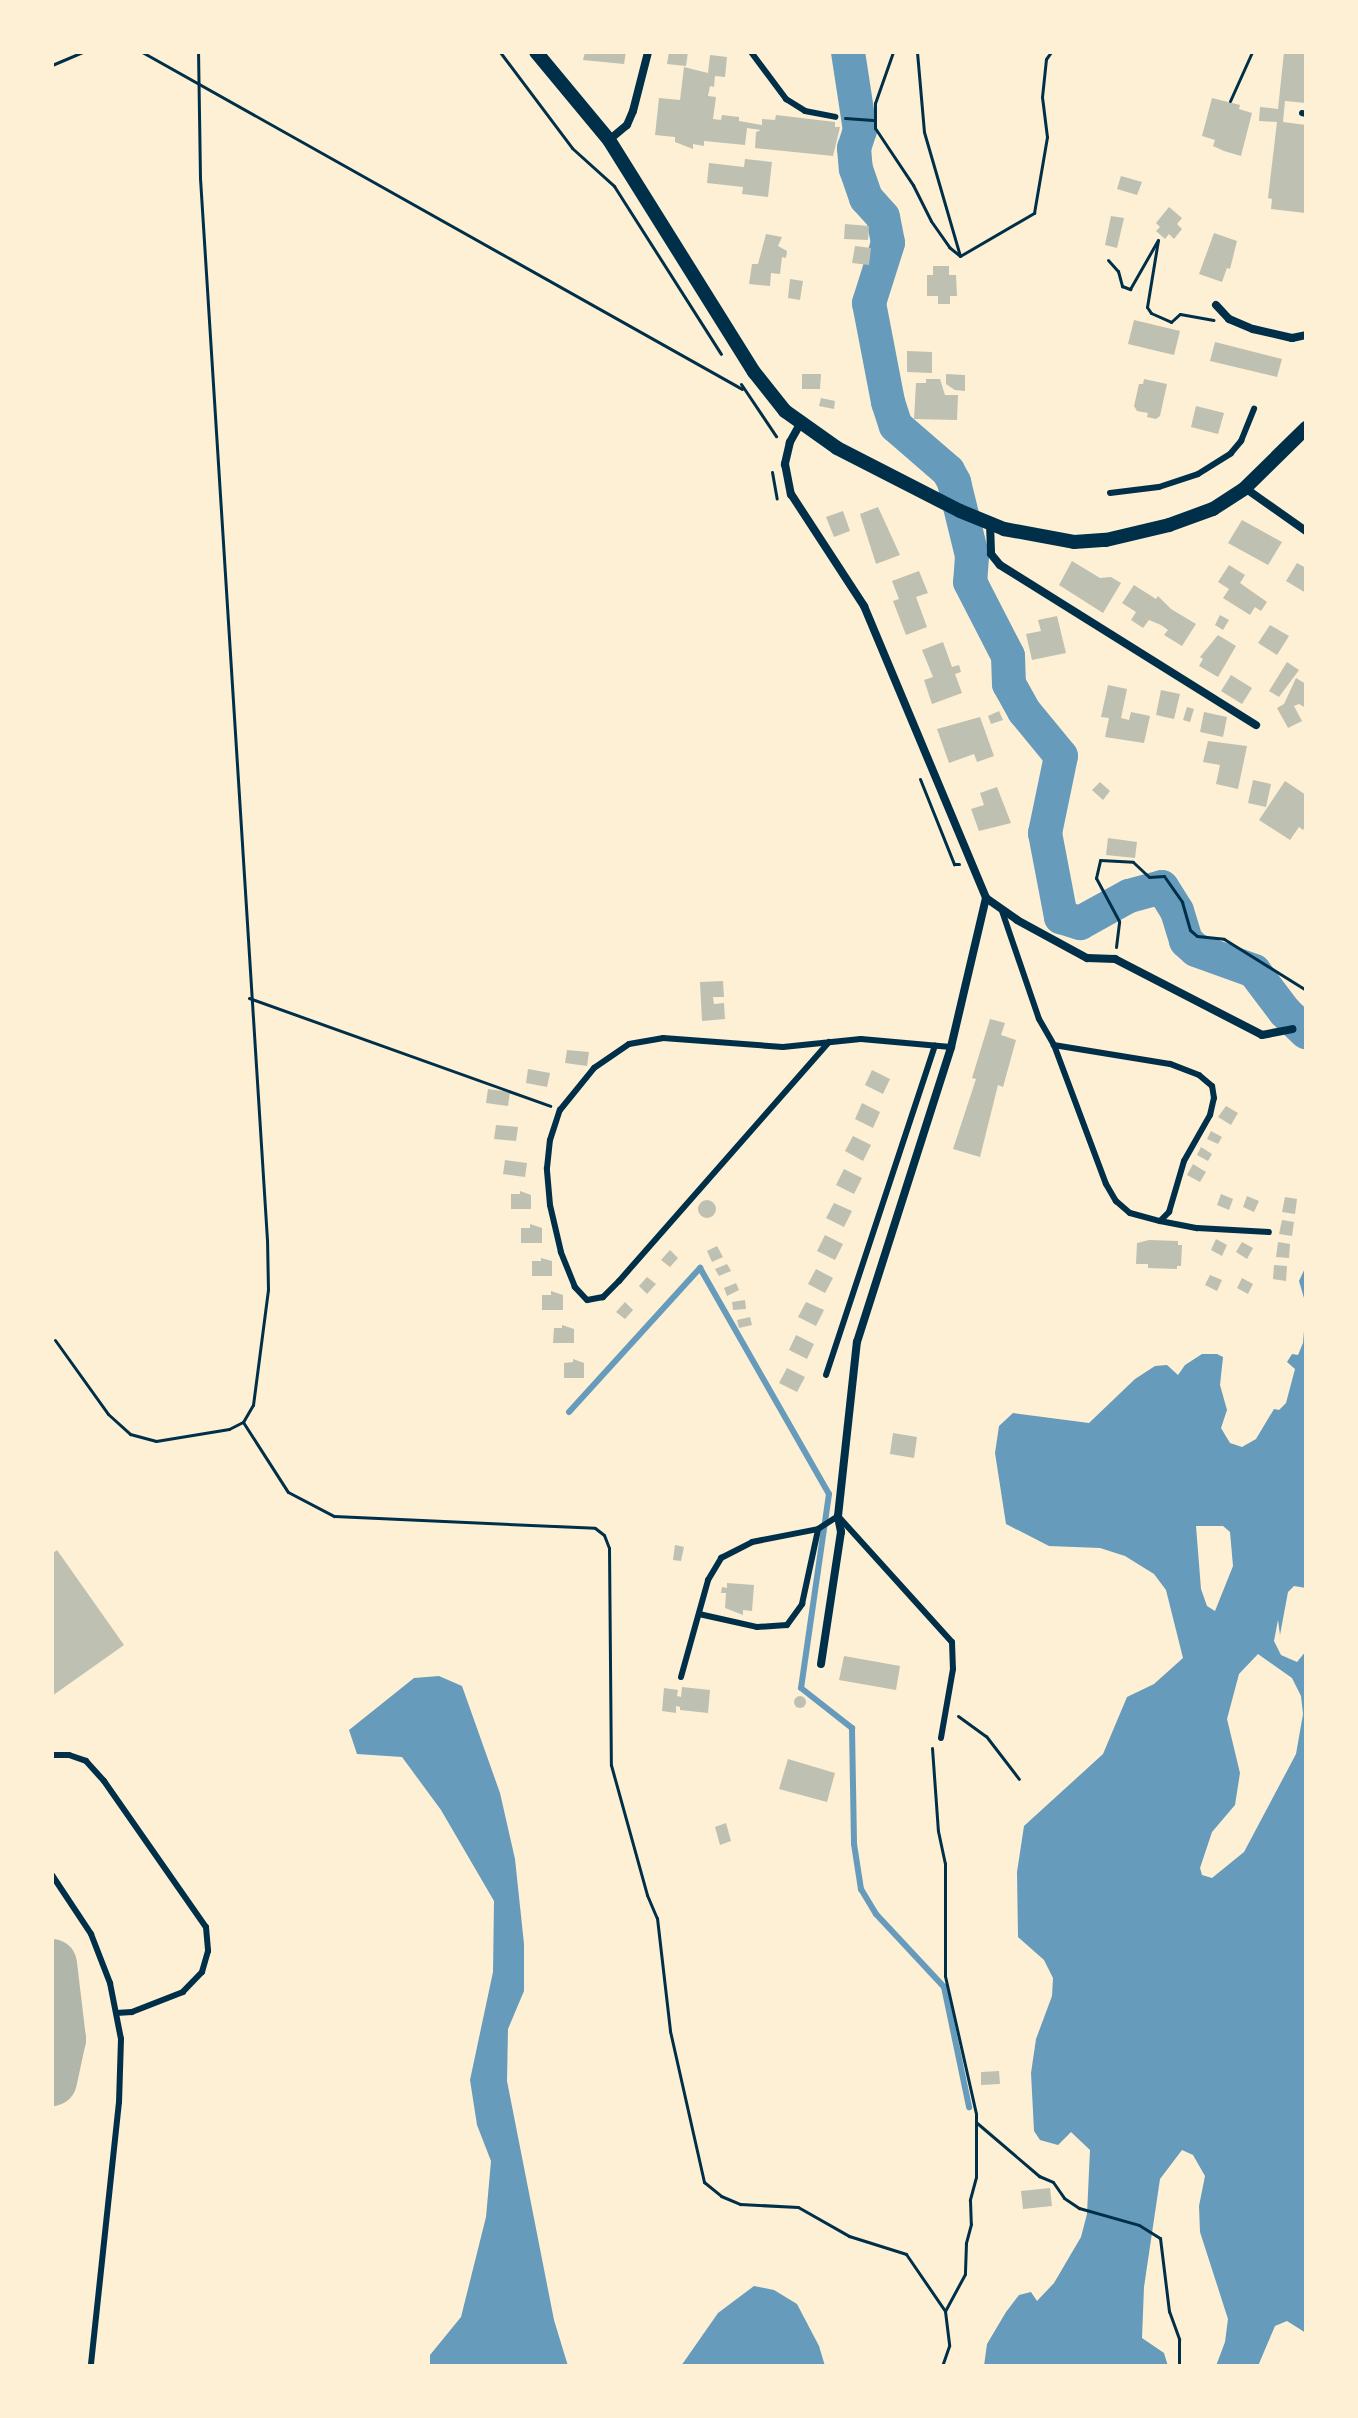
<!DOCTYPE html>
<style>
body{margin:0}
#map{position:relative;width:1358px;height:2418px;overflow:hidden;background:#fdf0d5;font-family:Roboto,sans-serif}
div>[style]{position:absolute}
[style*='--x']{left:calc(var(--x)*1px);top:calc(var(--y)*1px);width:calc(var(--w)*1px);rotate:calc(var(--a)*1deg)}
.water>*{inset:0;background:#669bbc}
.stream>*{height:6px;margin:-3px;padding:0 3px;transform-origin:3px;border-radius:3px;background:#669bbc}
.river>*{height:34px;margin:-17px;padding:0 17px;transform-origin:17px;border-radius:17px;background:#669bbc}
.taxiway>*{height:50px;margin:-25px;padding:0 25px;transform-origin:25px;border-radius:25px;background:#b1b6ab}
.building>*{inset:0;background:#bec0b2}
.round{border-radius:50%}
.path>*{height:3px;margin:-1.5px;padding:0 1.5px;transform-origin:1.5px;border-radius:1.5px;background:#003049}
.service>*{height:6px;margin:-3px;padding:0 3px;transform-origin:3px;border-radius:3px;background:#003049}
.minor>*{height:8px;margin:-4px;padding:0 4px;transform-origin:4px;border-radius:4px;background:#003049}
.tertiary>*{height:14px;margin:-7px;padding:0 7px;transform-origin:7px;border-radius:7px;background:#003049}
span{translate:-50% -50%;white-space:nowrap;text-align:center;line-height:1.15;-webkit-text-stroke:6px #fdf0d5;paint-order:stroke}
.frame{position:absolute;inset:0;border:54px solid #fdf0d5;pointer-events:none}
</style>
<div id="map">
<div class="water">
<div style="clip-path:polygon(evenodd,1306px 1266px,1306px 1588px,1294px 1586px,1288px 1592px,1280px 1635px,1278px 1620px,1274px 1641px,1281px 1655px,1297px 1662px,1306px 1651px,1306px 2333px,1287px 2321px,1275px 2326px,1258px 2366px,1216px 2366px,1225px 2342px,1228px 2319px,1200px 2232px,1199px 2206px,1205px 2176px,1193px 2155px,1182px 2150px,1160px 2179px,1144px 2287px,1142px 2338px,1164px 2353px,1168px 2366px,984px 2366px,987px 2344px,1006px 2312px,1019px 2295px,1031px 2292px,1037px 2301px,1054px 2283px,1081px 2237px,1087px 2214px,1090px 2150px,1071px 2132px,1058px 2145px,1040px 2140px,1034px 2131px,1031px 2073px,1036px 2039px,1052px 1996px,1053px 1978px,1044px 1960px,1018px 1937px,1017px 1872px,1024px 1826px,1103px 1754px,1127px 1697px,1154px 1684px,1183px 1658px,1166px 1590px,1154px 1574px,1125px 1556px,1100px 1548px,1049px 1546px,1006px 1524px,995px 1453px,999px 1426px,1013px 1413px,1089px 1423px,1135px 1379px,1155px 1366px,1167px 1365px,1178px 1375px,1185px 1365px,1202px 1354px,1217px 1354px,1223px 1357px,1220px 1385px,1227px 1410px,1221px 1428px,1230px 1443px,1242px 1447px,1256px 1439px,1274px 1409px,1279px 1410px,1286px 1403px,1295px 1369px,1287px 1362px,1292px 1354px,1298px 1355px,1303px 1343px,1306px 1305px,1299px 1281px,1306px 1266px,1196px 1526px,1223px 1526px,1230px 1532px,1233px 1566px,1215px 1611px,1207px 1606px,1201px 1589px,1196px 1526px,1306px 1266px,1258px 1654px,1292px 1678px,1301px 1696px,1303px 1714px,1296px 1754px,1244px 1852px,1212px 1878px,1202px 1875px,1200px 1868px,1212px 1832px,1235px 1805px,1240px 1773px,1227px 1719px,1239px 1674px,1258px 1654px)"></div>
<div style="clip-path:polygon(439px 1676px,462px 1686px,500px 1793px,515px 1859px,524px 1944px,524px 1991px,508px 2029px,507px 2081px,554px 2320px,568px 2366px,430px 2366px,430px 2355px,461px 2317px,486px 2217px,491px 2161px,477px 2125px,470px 2080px,493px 1972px,494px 1901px,441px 1810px,402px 1757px,357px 1754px,349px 1730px,414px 1678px)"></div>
<div style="clip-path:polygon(754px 2286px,774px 2290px,797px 2304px,819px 2346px,825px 2366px,681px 2366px,718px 2313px)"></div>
</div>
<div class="stream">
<div style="--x:569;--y:1412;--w:195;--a:-47.7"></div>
<div style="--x:700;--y:1268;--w:260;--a:60.3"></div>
<div style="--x:829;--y:1494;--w:196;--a:98.2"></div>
<div style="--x:801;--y:1688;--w:65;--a:38.1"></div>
<div style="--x:852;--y:1728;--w:116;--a:89"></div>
<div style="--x:854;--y:1844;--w:46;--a:81.2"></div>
<div style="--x:861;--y:1889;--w:29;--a:59"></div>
<div style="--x:876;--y:1914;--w:100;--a:47"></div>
<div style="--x:944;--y:1987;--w:123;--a:78.2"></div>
</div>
<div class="river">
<div style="--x:848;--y:52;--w:79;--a:81.3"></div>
<div style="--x:860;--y:130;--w:19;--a:108"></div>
<div style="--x:854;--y:148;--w:21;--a:85"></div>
<div style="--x:856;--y:169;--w:31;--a:71"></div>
<div style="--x:866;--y:198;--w:25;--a:48"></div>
<div style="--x:883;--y:217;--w:26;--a:79"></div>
<div style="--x:888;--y:243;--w:63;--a:107.6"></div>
<div style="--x:869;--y:303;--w:101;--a:79.1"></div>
<div style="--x:888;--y:402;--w:25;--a:72"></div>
<div style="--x:896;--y:426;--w:69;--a:40.9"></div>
<div style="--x:948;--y:471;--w:13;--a:61"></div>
<div style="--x:954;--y:482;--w:76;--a:76.3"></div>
<div style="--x:972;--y:556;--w:26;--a:94"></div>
<div style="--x:970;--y:582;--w:83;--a:62.8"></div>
<div style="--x:1008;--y:656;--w:28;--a:88"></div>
<div style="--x:1009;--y:684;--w:31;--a:61"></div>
<div style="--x:1024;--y:711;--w:58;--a:50.6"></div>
<div style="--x:1061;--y:756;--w:79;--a:101.7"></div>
<div style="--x:1045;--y:833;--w:86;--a:79.2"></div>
<div style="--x:1061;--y:917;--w:20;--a:18"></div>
<div style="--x:1080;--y:923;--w:56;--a:-28.9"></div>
<div style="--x:1129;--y:896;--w:34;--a:-15"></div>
<div style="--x:1162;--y:887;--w:28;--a:58"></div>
<div style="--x:1177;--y:911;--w:31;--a:73"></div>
<div style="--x:1186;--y:941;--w:13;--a:42"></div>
<div style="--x:1196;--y:950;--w:62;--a:19.9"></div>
<div style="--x:1254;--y:971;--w:51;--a:52.9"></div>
<div style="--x:1285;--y:1012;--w:29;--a:44"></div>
</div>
<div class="taxiway">
<div style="--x:52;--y:1964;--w:76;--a:83.2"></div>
<div style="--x:61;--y:2039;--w:43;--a:102.1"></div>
</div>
<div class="building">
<div style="clip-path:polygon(585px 52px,626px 52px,624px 64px,583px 60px)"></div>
<div style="clip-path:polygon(669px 52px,688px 52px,686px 66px,667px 64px)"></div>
<div style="clip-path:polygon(1284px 52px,1306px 52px,1306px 103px,1285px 101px,1283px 122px,1306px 125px,1305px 213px,1271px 209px,1272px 199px,1268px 198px,1277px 122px,1259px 121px,1260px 107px,1278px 109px)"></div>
<div style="clip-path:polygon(710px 55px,727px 57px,725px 77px,715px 76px,714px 87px,710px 86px,708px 96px,716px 97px,713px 119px,721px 120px,722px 115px,739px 117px,739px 121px,762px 125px,762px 119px,775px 120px,776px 115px,835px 122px,835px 127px,840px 127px,833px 156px,755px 148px,756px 132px,761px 130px,747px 128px,745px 145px,704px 141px,704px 146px,693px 144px,693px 149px,675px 142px,675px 137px,655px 135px,659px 98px,680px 100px,684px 67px,708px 73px)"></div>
<div style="clip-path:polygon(1212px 98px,1240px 105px,1239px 109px,1252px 113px,1241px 156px,1224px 151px,1213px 146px,1215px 140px,1202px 136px)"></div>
<div style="clip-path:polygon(745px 159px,772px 162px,768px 197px,742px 194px,743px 187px,707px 183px,709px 163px,744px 167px)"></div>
<div style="clip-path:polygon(1121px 176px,1142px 182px,1137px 195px,1117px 189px)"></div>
<div style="clip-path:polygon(1169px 207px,1182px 218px,1177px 224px,1182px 229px,1174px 239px,1169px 234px,1165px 239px,1156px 231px,1160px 227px,1156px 223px)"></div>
<div style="clip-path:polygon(1111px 216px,1124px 218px,1117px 248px,1105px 245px)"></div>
<div style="clip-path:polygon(845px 224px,869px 226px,868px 240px,844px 239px)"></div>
<div style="clip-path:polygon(1214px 233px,1237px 241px,1230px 269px,1227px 268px,1222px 282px,1199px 274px)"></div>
<div style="clip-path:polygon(766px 234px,782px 237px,778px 246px,787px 251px,786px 258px,782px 257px,780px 274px,771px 273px,770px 286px,749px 284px,752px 264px,758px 264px)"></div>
<div style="clip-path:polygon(855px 246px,871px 248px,869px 265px,852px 263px)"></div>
<div style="clip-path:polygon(933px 266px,949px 266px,949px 275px,956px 275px,957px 296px,950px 296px,950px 304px,938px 304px,938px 296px,927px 296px,927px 275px,933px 275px)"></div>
<div style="clip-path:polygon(790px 279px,803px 281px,800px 300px,788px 298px)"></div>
<div style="clip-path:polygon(1134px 320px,1180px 331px,1174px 355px,1128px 344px)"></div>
<div style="clip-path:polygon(1215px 342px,1282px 359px,1277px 377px,1210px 361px)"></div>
<div style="clip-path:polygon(907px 351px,932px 352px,932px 373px,907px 372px)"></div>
<div style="clip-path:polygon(802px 374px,821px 374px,820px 389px,802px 389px)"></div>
<div style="clip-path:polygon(946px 374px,965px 375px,965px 391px,955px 390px,946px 384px)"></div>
<div style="clip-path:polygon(926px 379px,940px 379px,945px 395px,958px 395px,957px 420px,914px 419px,916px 383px,926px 383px)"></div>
<div style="clip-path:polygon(1144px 379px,1167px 384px,1160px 416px,1156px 419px,1147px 417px,1148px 413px,1137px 411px,1134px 406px,1139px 384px,1143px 384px)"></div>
<div style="clip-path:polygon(821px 398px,835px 401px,834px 409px,819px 406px)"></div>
<div style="clip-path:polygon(1196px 406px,1224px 413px,1218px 434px,1191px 427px)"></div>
<div style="clip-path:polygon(878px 507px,900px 555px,876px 564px,860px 514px)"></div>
<div style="clip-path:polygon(843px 511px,850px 531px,834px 537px,826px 517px)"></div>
<div style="clip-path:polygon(1242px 520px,1282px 542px,1268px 565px,1228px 543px)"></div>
<div style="clip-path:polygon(1072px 561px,1100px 578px,1111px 577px,1121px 583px,1103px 613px,1059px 585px)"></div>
<div style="clip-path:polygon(1297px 563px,1306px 568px,1306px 593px,1286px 581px)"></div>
<div style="clip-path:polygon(1229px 565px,1245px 575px,1240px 583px,1267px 602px,1261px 611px,1255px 607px,1250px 615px,1223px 598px,1229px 589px,1218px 582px)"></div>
<div style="clip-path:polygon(919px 571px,928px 593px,916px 597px,927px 627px,906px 635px,893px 601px,899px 599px,892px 581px)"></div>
<div style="clip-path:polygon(1134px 585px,1156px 599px,1158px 596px,1171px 609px,1196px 624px,1182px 646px,1164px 635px,1168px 630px,1161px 625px,1149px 620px,1143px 628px,1131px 620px,1136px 612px,1122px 603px)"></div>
<div style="clip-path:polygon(1220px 615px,1229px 620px,1223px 630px,1215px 625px)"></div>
<div style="clip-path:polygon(1057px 616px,1066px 653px,1032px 660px,1026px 634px,1041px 631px,1038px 620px)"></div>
<div style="clip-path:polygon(1270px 625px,1289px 636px,1277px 655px,1258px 643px)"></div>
<div style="clip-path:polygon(1218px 635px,1236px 646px,1218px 677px,1199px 666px,1203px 659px,1200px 657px)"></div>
<div style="clip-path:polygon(943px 642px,952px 667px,959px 665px,961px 672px,955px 674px,962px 693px,932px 704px,924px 680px,933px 677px,922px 650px)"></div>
<div style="clip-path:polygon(1287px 662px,1299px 670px,1279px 697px,1269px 691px)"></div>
<div style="clip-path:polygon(1231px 675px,1252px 688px,1242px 704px,1221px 691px)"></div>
<div style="clip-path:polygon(1296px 678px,1306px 684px,1306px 708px,1299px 704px,1294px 706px,1302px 721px,1288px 728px,1277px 708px,1284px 704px)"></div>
<div style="clip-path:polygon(1108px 685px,1127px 689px,1121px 718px,1129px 720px,1131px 712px,1150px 716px,1144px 743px,1105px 737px,1109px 718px,1101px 717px)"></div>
<div style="clip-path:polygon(1161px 690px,1180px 694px,1174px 719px,1156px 715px)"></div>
<div style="clip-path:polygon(1187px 707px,1194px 709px,1190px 722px,1183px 720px)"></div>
<div style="clip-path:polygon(999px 711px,1003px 720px,991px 724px,988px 716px)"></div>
<div style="clip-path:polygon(1204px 712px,1227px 717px,1223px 737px,1200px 732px)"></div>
<div style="clip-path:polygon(980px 717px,994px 756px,977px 762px,974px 754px,949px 763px,937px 729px)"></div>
<div style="clip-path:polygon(1208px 741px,1247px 746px,1238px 789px,1216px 784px,1220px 765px,1203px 762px)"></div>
<div style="clip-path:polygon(1253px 780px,1271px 784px,1266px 807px,1248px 803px)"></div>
<div style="clip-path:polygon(1285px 781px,1306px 795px,1306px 825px,1303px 830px,1299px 827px,1290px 840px,1259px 820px)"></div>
<div style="clip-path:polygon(1100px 782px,1110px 791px,1103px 800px,1092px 790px)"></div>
<div style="clip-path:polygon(997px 787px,1011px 823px,979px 831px,971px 809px,984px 805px,980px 793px)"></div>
<div style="clip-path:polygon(1108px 838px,1137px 842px,1135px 858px,1106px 855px)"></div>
<div style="clip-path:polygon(723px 981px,724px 997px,713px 997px,714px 1004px,724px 1003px,725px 1019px,702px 1021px,700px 982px)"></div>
<div style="clip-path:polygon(990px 1019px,1005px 1023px,1001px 1035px,1016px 1040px,1003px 1087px,998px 1085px,980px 1157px,953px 1149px,976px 1079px,972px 1078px)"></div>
<div style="clip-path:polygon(567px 1050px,589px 1052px,587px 1066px,565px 1063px)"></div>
<div style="clip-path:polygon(528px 1069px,550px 1073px,547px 1087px,526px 1083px)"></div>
<div style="clip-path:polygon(872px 1070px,890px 1079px,883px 1094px,865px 1085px)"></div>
<div style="clip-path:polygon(488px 1089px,510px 1092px,508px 1106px,486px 1103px)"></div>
<div style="clip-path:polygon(862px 1103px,880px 1112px,873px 1128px,855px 1119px)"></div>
<div style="clip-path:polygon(1226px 1106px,1238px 1113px,1231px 1125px,1218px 1117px)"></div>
<div style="clip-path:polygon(496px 1125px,518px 1127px,516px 1141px,494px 1139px)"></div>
<div style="clip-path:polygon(1211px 1131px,1222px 1137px,1218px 1144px,1207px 1139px)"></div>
<div style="clip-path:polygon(853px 1136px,871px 1145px,863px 1161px,845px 1151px)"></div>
<div style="clip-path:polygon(1201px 1147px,1212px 1154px,1208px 1161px,1197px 1155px)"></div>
<div style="clip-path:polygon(505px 1160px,527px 1163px,525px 1177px,503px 1174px)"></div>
<div style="clip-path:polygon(1193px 1164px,1206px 1172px,1200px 1182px,1187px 1175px)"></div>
<div style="clip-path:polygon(844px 1169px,862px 1178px,854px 1194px,836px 1185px)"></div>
<div style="clip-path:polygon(520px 1191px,531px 1195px,531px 1209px,511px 1209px,511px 1194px,520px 1194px)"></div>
<div style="clip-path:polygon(1221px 1194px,1233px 1199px,1229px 1210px,1217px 1205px)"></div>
<div style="clip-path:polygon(1247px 1196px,1259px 1201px,1254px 1212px,1243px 1207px)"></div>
<div style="clip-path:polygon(1285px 1197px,1297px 1199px,1295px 1214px,1282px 1212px)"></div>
<div class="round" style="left:698px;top:1200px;width:18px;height:18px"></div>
<div style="clip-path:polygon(834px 1203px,852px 1211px,844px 1227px,826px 1218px)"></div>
<div style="clip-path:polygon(1282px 1220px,1294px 1222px,1292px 1236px,1279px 1234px)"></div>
<div style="clip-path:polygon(530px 1224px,542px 1228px,542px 1243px,521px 1243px,521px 1228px,530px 1228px)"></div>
<div style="clip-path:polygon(825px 1235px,843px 1244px,835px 1260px,817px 1251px)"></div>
<div style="clip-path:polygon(1216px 1239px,1227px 1245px,1222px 1256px,1211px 1250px)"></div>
<div style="clip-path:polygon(1149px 1240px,1178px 1241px,1178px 1245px,1182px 1245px,1181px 1266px,1177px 1266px,1177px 1269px,1148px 1268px,1148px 1264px,1136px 1264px,1137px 1243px)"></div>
<div style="clip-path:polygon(1242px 1242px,1253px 1248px,1247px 1259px,1236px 1252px)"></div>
<div style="clip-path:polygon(1278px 1242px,1290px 1244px,1289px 1258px,1276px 1257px)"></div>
<div style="clip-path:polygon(717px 1246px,723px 1257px,712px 1262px,707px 1251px)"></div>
<div style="clip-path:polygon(670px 1250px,678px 1258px,670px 1267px,661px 1260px)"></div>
<div style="clip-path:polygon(541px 1258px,552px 1261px,552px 1276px,532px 1276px,532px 1261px,541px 1261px)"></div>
<div style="clip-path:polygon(727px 1264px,731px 1271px,719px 1276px,715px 1269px)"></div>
<div style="clip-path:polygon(1274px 1265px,1287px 1266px,1286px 1281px,1273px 1279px)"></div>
<div style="clip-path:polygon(816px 1269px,833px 1278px,825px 1293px,808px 1284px)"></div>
<div style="clip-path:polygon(1210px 1275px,1222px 1280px,1217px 1291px,1205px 1285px)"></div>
<div style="clip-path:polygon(647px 1277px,656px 1284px,647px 1294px,639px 1286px)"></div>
<div style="clip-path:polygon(1242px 1278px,1253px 1284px,1248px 1294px,1237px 1288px)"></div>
<div style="clip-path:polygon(736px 1283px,739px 1290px,727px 1296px,724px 1288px)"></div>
<div style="clip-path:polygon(551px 1291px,563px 1295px,563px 1310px,542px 1310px,542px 1295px,551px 1295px)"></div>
<div style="clip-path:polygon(745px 1300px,746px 1309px,733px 1310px,732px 1302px)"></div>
<div style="clip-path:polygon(625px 1302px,633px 1310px,625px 1319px,616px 1312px)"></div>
<div style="clip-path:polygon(806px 1302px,824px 1310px,816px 1326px,798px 1317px)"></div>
<div style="clip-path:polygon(750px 1317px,752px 1325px,739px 1328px,737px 1320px)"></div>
<div style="clip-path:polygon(562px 1325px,574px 1329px,574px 1343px,553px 1343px,554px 1328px,562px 1328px)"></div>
<div style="clip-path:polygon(796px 1335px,814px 1344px,807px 1359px,789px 1350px)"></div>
<div style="clip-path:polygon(573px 1359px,584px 1363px,584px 1378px,564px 1378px,564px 1363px,573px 1362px)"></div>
<div style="clip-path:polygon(787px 1368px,805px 1377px,797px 1392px,779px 1383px)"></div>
<div style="clip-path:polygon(893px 1433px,917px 1437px,914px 1458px,890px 1454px)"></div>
<div style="clip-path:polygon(675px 1545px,684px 1547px,681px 1561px,673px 1560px)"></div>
<div style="clip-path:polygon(57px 1550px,124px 1645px,52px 1696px,52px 1554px)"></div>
<div style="clip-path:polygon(727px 1583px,754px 1585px,752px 1611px,743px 1610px,743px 1615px,725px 1608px,726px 1593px,721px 1593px,722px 1587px,727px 1588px)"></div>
<div style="clip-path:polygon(844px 1656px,900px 1666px,896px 1690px,839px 1680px)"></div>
<div style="clip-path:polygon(682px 1687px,710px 1690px,708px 1713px,680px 1710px,680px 1707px,676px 1706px,676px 1713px,662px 1711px,664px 1688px,678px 1690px,677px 1696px,681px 1697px)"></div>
<div class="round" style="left:794px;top:1696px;width:12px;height:12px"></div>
<div style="clip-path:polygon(788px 1759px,835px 1773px,827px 1802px,779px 1789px)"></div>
<div style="clip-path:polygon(726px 1823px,731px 1841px,720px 1845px,715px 1827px)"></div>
<div style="clip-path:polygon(999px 2071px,1000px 2084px,981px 2085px,981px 2072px)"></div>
<div style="clip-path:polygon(1050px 2188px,1052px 2206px,1023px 2209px,1021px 2191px)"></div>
</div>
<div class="path">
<div style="--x:142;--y:52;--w:688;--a:29.32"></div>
<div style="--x:500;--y:52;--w:120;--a:53.1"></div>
<div style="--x:572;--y:148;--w:57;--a:42.1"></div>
<div style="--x:614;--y:186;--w:199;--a:57.5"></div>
<div style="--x:893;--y:52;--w:54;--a:109.4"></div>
<div style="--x:875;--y:103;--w:25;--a:90"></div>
<div style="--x:875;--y:128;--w:69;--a:56.3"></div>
<div style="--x:913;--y:185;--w:40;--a:63.4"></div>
<div style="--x:931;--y:221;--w:32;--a:55"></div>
<div style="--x:949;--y:247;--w:14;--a:39"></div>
<div style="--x:917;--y:52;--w:80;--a:85"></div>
<div style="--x:924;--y:132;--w:129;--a:73.8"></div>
<div style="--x:52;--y:65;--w:33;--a:-23"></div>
<div style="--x:1230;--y:101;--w:54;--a:-65.8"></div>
<div style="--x:845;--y:118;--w:28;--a:4"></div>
<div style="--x:960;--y:256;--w:86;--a:-30.2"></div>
<div style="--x:1034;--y:213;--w:77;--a:-80.3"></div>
<div style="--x:1047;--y:137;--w:40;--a:-97.1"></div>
<div style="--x:1042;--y:97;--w:38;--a:-84"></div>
<div style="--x:1046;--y:59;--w:9;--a:-54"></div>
<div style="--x:1108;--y:260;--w:15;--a:48"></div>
<div style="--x:1118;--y:271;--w:16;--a:75"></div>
<div style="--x:1122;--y:286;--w:9;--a:21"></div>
<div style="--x:1130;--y:289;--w:56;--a:-60.3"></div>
<div style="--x:1158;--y:240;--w:68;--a:99.3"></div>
<div style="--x:1147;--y:307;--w:7;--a:56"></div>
<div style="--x:1151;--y:313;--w:22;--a:24"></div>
<div style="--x:1171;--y:322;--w:12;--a:-42"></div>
<div style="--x:1180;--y:314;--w:34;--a:10"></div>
<div style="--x:741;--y:384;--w:63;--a:56.1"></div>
<div style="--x:772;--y:472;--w:27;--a:80"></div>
<div style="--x:920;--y:779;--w:92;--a:68.2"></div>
<div style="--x:954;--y:864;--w:5;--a:0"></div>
<div style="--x:1116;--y:947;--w:26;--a:-83"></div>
<div style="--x:1119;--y:921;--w:49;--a:-118.1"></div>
<div style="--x:1096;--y:878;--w:18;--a:-77"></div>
<div style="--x:1100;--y:860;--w:33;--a:3"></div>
<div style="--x:1133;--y:862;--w:22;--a:43"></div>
<div style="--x:1149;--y:877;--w:15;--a:-4"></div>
<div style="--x:1164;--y:876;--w:32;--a:55"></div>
<div style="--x:1182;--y:902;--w:29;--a:74"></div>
<div style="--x:1190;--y:930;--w:9;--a:41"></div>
<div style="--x:1197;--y:936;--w:27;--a:6"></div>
<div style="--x:1224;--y:939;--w:97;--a:31.9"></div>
<div style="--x:249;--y:998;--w:320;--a:19.7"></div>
<div style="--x:55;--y:1340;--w:91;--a:54.4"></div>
<div style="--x:108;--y:1414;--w:30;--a:42"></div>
<div style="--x:130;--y:1434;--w:27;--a:15"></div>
<div style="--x:156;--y:1441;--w:74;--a:-9.3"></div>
<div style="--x:229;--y:1429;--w:16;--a:-27"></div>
<div style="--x:243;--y:1422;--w:20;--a:-60"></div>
<div style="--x:253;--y:1405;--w:116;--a:-82.6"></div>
<div style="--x:268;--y:1290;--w:50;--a:-91.1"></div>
<div style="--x:267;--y:1240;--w:1065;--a:-93.61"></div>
<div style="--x:200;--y:177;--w:125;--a:-90.9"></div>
<div style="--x:243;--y:1422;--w:83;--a:57.3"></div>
<div style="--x:288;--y:1492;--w:52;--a:27.6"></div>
<div style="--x:334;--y:1516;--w:261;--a:2.6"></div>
<div style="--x:595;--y:1528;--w:11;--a:38"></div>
<div style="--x:604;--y:1535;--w:14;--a:69"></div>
<div style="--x:609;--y:1548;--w:217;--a:89.5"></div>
<div style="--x:611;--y:1765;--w:135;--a:74.5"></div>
<div style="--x:647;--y:1895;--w:25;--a:67"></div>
<div style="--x:657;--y:1918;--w:114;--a:83.4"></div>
<div style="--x:670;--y:2031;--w:155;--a:77.3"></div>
<div style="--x:704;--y:2182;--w:22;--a:39"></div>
<div style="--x:721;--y:2196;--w:21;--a:23"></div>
<div style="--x:740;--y:2204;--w:58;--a:3"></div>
<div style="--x:798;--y:2207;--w:59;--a:29.6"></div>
<div style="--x:849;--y:2236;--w:60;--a:17.5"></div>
<div style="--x:906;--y:2254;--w:69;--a:55.6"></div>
<div style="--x:958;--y:1716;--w:34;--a:36"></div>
<div style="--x:986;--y:1736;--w:54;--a:52.5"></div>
<div style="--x:932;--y:1748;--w:83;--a:85.9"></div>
<div style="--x:938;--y:1831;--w:33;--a:78"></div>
<div style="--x:945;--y:1863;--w:113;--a:90"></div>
<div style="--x:945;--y:1976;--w:141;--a:77.3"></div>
<div style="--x:976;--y:2114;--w:63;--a:90"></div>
<div style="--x:976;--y:2177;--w:24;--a:105"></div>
<div style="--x:970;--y:2200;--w:24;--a:88"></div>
<div style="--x:971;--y:2224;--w:20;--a:105"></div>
<div style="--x:966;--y:2243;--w:31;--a:92"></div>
<div style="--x:965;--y:2274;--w:42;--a:118.4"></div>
<div style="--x:945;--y:2311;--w:35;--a:83"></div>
<div style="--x:949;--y:2346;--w:21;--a:109"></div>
<div style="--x:977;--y:2123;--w:82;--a:40.5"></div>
<div style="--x:1039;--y:2176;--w:15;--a:23"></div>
<div style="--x:1053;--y:2182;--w:19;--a:55"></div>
<div style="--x:1064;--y:2198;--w:18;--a:34"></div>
<div style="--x:1079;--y:2208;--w:62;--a:15.8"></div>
<div style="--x:1139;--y:2225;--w:25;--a:32"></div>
<div style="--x:1160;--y:2238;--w:74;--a:83"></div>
<div style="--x:1169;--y:2311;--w:30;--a:70"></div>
<div style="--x:1179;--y:2339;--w:27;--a:90"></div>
</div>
<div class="service">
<div style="--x:751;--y:52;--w:59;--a:53.3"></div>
<div style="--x:786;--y:99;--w:22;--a:32"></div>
<div style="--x:805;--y:111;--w:31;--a:11"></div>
<div style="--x:1302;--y:113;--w:4;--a:14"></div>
<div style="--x:1110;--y:493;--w:49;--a:-7"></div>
<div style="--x:1159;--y:487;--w:41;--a:-18.4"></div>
<div style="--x:1198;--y:474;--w:39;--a:-32"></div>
<div style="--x:1231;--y:453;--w:16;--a:-50"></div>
<div style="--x:1241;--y:441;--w:35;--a:-68"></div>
<div style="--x:1001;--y:908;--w:117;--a:71.1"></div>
<div style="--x:1039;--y:1019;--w:30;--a:60"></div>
<div style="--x:1054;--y:1045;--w:148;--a:69.5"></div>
<div style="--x:1106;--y:1184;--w:20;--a:60"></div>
<div style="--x:1116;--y:1201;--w:18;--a:41"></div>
<div style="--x:1130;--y:1213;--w:31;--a:15"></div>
<div style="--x:1160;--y:1221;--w:13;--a:-45"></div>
<div style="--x:1169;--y:1212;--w:53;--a:-73.6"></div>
<div style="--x:1184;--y:1161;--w:53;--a:-60.5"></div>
<div style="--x:1210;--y:1115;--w:17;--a:-77"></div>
<div style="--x:1214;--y:1098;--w:12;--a:-99"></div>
<div style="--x:1212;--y:1086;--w:17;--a:-140"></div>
<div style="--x:1199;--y:1075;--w:31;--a:-159"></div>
<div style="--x:1170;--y:1064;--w:118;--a:-170.7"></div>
<div style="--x:829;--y:1042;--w:318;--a:131.3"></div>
<div style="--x:619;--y:1281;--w:23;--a:135"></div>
<div style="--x:603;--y:1297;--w:16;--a:169"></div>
<div style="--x:587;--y:1300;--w:18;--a:-133"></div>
<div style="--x:575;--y:1287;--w:38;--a:-112"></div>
<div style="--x:561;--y:1252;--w:48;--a:-103.2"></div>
<div style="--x:550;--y:1205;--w:37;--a:-95"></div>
<div style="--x:547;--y:1168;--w:28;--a:-84"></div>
<div style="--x:550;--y:1140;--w:32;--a:-72"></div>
<div style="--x:560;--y:1110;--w:54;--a:-51"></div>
<div style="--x:594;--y:1068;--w:42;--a:-34.4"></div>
<div style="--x:629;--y:1044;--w:35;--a:-10"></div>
<div style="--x:663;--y:1038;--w:120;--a:4.3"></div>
<div style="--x:783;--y:1047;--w:78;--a:-5.9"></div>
<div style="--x:861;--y:1039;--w:90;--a:5.1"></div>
<div style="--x:1160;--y:1221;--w:38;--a:11"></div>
<div style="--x:1197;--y:1228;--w:72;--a:3.2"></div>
<div style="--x:826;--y:1375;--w:347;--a:-71.7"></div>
<div style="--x:699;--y:1614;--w:59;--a:12.6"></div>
<div style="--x:757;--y:1627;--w:30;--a:-4"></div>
<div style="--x:787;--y:1625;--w:26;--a:-54"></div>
<div style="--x:802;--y:1604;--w:76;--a:-77.8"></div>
<div style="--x:681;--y:1677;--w:101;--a:-74.4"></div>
<div style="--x:708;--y:1580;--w:26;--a:-59"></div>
<div style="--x:721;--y:1558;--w:35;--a:-27"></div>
<div style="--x:752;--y:1542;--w:67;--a:-11.1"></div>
<div style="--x:818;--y:1529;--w:24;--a:-33"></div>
<div style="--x:838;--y:1516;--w:170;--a:47.9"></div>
<div style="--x:952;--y:1642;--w:27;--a:88"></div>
<div style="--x:953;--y:1669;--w:70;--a:99.9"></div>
<div style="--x:52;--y:1755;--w:17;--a:0"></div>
<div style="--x:69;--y:1755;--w:18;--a:19"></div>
<div style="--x:86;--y:1761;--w:27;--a:48"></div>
<div style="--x:104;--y:1781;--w:178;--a:55.1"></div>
<div style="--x:206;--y:1927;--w:24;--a:85"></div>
<div style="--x:208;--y:1951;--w:22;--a:106"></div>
<div style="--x:202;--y:1972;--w:28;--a:134"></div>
<div style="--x:183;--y:1992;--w:55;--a:158.6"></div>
<div style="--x:132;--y:2012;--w:16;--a:176"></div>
<div style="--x:52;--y:1875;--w:71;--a:56.5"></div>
<div style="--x:91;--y:1934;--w:53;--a:68.8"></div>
<div style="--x:110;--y:1983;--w:57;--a:78.9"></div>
<div style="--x:121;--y:2039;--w:63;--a:91.8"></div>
<div style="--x:119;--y:2102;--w:265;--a:96.1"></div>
</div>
<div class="minor">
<div style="--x:609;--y:140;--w:23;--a:-40"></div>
<div style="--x:627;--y:125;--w:15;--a:-67"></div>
<div style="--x:633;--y:111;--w:61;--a:-75.7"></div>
<div style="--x:1216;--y:305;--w:19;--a:47"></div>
<div style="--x:1229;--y:319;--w:26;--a:23"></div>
<div style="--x:1253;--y:329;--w:40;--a:13"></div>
<div style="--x:1292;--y:338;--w:14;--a:-12"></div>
<div style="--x:800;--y:424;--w:21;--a:119"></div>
<div style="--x:790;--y:442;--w:23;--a:103"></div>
<div style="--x:785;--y:464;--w:31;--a:79"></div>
<div style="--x:791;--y:494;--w:134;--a:56.9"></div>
<div style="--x:864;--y:606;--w:316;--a:67.3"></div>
<div style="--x:986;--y:898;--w:38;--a:35"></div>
<div style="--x:1017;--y:920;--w:80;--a:28.5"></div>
<div style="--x:1087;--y:958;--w:28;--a:2"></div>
<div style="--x:1115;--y:959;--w:165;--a:27.3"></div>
<div style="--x:1262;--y:1035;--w:31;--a:-11"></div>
<div style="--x:1245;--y:488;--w:75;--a:35.2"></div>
<div style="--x:990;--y:523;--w:31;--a:88"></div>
<div style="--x:991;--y:554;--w:14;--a:51"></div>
<div style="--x:1000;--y:565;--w:302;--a:32"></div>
<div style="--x:821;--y:1664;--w:134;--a:-81.4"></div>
<div style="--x:841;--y:1532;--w:16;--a:-101"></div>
<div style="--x:838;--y:1516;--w:175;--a:-83.8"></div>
<div style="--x:857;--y:1342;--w:310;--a:-72.3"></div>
<div style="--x:951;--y:1047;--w:153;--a:-76.8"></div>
</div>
<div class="tertiary">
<div style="--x:536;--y:52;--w:114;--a:50.3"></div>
<div style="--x:609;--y:140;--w:274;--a:58"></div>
<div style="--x:754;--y:372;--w:50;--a:51.5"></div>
<div style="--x:785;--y:411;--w:64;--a:35.4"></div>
<div style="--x:837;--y:448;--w:138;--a:27.1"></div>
<div style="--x:960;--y:511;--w:48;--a:22.2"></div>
<div style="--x:1004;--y:529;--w:71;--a:10.5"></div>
<div style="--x:1074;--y:542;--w:32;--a:-4"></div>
<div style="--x:1106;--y:540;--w:65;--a:-13.4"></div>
<div style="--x:1169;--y:525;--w:47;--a:-20"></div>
<div style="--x:1213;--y:509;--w:38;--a:-33"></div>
<div style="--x:1245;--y:488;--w:86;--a:-44.5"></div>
</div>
<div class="frame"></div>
</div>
